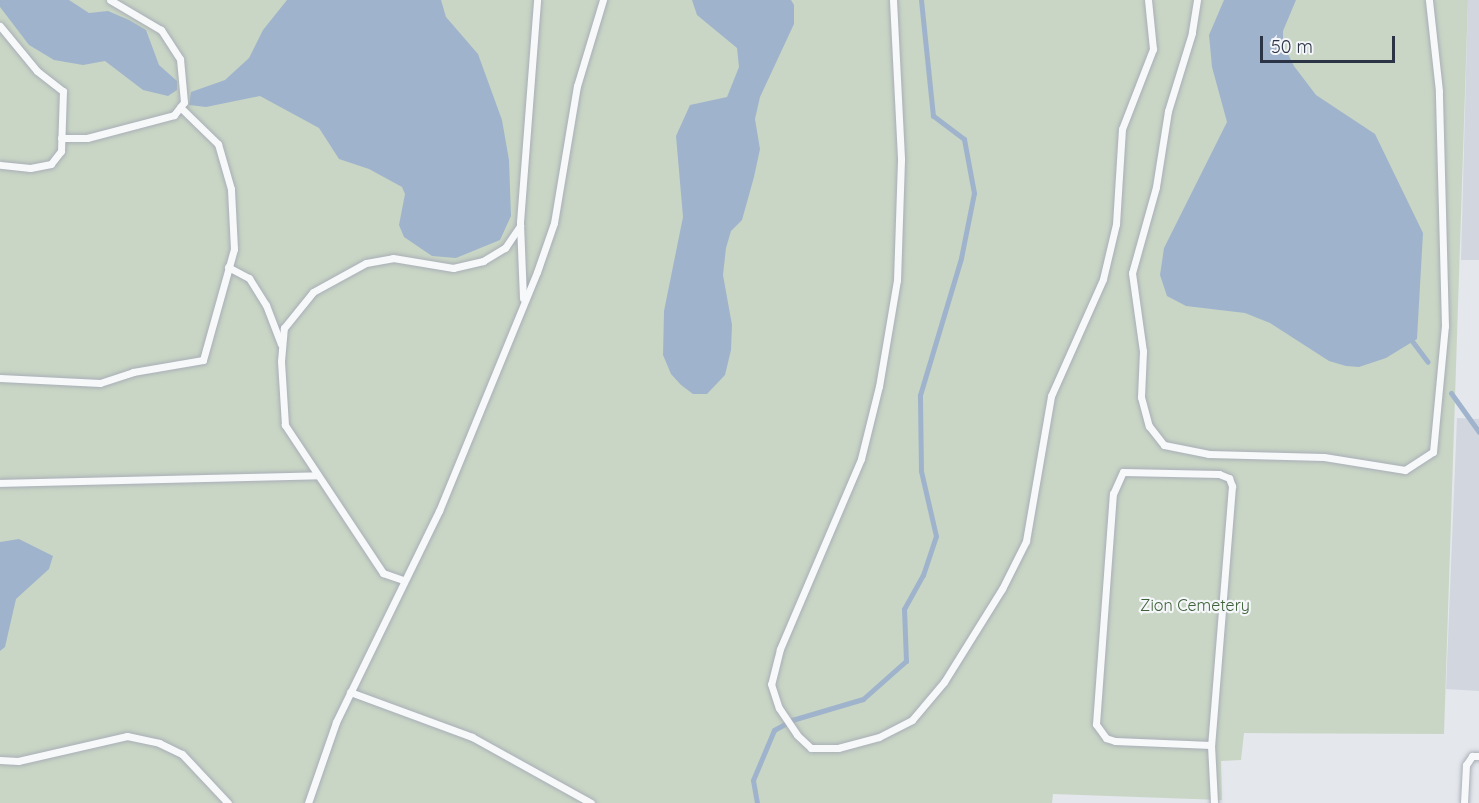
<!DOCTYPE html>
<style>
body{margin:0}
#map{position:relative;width:1479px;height:803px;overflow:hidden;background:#e4e7ec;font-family:Quicksand,sans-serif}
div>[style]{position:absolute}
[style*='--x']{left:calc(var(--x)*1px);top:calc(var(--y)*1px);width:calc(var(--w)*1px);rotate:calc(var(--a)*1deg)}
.built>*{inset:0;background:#d2d6de}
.green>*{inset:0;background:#c9d6c5}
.water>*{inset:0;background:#9fb4cc}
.stream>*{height:5px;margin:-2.5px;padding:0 2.5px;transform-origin:2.5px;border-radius:2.5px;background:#9fb4cc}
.roads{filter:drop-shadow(0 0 2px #a9aeb7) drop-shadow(0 0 2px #a9aeb7)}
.lane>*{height:7px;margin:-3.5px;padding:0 3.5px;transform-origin:3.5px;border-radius:3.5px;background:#f7f8fa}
span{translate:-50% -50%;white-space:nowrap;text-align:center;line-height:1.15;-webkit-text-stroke:4.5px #f4f6f9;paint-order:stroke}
.park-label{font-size:16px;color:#3f6138}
.scale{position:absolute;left:1260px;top:36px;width:135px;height:27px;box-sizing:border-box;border:3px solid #2b3445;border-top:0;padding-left:8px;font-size:18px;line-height:21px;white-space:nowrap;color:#2b3445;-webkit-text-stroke:4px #f4f6f9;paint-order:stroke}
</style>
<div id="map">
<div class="built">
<div style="clip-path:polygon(1468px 0,1479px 0,1479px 260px,1461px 260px)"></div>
<div style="clip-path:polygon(1457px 418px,1479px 419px,1479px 691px,1446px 689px)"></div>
</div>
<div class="green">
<div style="clip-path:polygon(0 0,1468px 0,1444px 734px,1244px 733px,1241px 760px,1221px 761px,1222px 800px,1053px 794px,1052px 803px,0 803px)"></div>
</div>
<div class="water">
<div style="clip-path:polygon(0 0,69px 0,89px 13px,108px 11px,129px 20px,146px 30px,159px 65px,177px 81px,177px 90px,168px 96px,143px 90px,105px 61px,83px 65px,54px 60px,29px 45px,0 7px)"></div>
<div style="clip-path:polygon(287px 0,441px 0,446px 17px,478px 54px,502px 120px,509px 160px,511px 216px,500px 240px,456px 258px,432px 256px,404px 237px,399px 225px,405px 194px,402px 187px,369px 169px,339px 159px,319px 128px,260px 96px,206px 107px,189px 105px,191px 92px,225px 80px,249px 58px,263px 30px)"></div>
<div style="clip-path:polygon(692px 0,791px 0,794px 5px,794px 24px,760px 97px,755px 119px,760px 149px,754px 177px,742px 220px,731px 231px,726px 248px,723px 275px,732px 325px,731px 350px,725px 375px,707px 394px,693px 394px,681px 385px,671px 374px,663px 355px,664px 311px,683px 217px,676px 136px,690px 105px,727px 97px,739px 67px,737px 48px,697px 15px)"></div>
<div style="clip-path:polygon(1224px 0,1296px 0,1283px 31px,1283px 44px,1294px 66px,1316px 95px,1375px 134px,1423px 233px,1417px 339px,1386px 358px,1359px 367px,1346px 366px,1329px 361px,1270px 323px,1245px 313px,1186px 306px,1167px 296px,1160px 275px,1164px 248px,1227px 122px,1212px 67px,1209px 35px)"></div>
<div style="clip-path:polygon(19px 539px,53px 556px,49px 569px,16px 599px,5px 647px,0 651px,0 542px)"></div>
</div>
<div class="stream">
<div style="--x:1409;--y:337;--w:31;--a:53"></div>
<div style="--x:1451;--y:393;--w:48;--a:54.3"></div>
<div style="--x:757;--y:803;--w:23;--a:-100"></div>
<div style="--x:753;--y:780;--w:54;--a:-67.2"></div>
<div style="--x:774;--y:730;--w:21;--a:-29"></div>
<div style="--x:792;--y:720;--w:74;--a:-16.5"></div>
<div style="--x:863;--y:699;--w:57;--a:-41.5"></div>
<div style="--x:906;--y:661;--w:52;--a:-92.2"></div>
<div style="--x:904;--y:609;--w:39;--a:-61"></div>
<div style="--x:923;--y:575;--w:41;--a:-71.6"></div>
<div style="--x:936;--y:536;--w:67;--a:-103"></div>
<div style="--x:921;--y:471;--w:76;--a:-90.8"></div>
<div style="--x:920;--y:395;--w:143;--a:-73.3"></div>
<div style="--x:961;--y:258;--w:66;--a:-78.7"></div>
<div style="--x:974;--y:193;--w:55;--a:-100.5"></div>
<div style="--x:964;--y:139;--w:39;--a:-143"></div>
<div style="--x:933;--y:116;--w:117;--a:-95.9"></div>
</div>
<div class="roads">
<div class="lane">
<div style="--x:893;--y:0;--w:160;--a:87.1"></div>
<div style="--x:901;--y:160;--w:120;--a:91.9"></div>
<div style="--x:897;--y:280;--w:108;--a:99.6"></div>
<div style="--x:879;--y:386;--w:75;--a:103.9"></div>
<div style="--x:861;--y:459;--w:207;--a:113.1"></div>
<div style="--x:780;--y:649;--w:36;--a:104"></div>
<div style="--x:771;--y:684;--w:25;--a:72"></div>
<div style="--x:779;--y:708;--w:32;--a:56"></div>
<div style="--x:797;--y:735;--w:19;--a:43"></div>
<div style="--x:811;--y:748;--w:27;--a:0"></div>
<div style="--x:838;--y:748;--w:42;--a:-15"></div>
<div style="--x:879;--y:737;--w:37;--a:-27"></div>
<div style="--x:912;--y:720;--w:50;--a:-49.9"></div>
<div style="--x:944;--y:682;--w:110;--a:-58.1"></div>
<div style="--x:1002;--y:589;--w:54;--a:-63.4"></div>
<div style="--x:1026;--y:541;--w:147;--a:-80.2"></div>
<div style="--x:1051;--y:396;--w:128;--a:-66"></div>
<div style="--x:1103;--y:279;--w:57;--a:-76.7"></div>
<div style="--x:1116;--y:224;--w:95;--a:-86.4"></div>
<div style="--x:1122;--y:129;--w:86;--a:-68.8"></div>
<div style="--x:1153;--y:49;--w:49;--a:-95.8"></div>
<div style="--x:1197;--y:0;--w:33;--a:99"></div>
<div style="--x:1192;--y:33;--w:82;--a:107.1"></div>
<div style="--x:1168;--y:111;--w:77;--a:99"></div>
<div style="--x:1156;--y:187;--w:89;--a:105.6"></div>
<div style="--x:1132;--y:273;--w:79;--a:82"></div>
<div style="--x:1143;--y:351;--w:46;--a:92.5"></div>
<div style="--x:1141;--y:397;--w:30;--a:75"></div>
<div style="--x:1149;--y:426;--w:24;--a:52"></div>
<div style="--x:1164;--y:445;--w:46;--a:11.3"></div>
<div style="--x:1209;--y:454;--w:115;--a:1.5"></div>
<div style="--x:1324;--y:457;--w:82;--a:9.1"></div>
<div style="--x:1405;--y:470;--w:33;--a:-33"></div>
<div style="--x:1433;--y:452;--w:127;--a:-84.6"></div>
<div style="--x:1445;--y:326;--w:235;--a:-91.5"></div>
<div style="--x:1439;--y:91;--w:92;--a:-96.3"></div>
<div style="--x:0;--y:26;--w:58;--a:50.6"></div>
<div style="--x:37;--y:71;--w:33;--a:38"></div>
<div style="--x:63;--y:91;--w:60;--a:91.9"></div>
<div style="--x:61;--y:151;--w:16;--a:128"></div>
<div style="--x:51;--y:164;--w:21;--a:169"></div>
<div style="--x:30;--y:168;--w:30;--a:-174"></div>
<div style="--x:61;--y:138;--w:26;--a:0"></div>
<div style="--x:87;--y:138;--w:90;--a:-14.8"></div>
<div style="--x:174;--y:115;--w:16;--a:-52"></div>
<div style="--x:184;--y:102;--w:43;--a:-95.3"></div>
<div style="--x:180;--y:59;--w:35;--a:-123"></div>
<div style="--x:161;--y:30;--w:59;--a:-149.5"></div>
<div style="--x:228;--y:267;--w:24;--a:28"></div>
<div style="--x:249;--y:278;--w:32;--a:58"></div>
<div style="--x:266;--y:305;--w:42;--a:69"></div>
<div style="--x:523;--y:298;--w:76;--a:-92.3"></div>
<div style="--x:520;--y:222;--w:223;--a:-85.6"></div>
<div style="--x:0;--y:378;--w:100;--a:2.9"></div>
<div style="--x:100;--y:383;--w:35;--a:-18"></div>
<div style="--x:133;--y:372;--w:71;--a:-9.7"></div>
<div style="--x:203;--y:360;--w:115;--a:-74.4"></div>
<div style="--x:234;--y:249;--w:60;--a:-92.9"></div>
<div style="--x:231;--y:189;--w:47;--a:-106.1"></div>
<div style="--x:218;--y:144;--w:53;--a:-135.8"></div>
<div style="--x:0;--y:483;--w:317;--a:-1.4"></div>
<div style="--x:403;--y:580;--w:21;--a:-161"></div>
<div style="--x:383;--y:573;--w:178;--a:-123.5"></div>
<div style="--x:285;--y:425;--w:64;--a:-93.6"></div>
<div style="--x:281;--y:361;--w:33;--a:-85"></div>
<div style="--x:284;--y:328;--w:46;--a:-51.1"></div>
<div style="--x:313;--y:292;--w:60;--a:-28.7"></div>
<div style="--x:366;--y:263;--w:27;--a:-10"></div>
<div style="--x:393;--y:258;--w:61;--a:9.5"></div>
<div style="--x:453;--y:268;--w:31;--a:-13"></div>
<div style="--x:483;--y:261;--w:26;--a:-31"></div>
<div style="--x:505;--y:248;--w:27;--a:-56"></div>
<div style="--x:350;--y:692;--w:130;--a:20.2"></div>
<div style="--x:472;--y:737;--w:136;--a:29"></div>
<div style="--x:1211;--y:745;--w:96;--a:-177.6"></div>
<div style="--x:1115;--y:741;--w:9;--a:-162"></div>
<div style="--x:1106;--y:738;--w:17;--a:-126"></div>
<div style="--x:1096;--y:724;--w:231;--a:-85.8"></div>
<div style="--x:1113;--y:494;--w:24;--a:-66"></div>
<div style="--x:1123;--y:472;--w:96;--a:1.2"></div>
<div style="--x:1219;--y:474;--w:11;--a:22"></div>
<div style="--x:1229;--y:478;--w:9;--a:69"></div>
<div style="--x:1232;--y:486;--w:260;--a:94.6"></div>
<div style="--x:1211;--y:745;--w:58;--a:87"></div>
<div style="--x:0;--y:760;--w:18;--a:3"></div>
<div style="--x:18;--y:761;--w:112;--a:-12.9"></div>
<div style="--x:127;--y:736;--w:33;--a:12"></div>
<div style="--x:159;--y:743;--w:25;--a:26"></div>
<div style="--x:182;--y:754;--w:67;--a:46.8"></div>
<div style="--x:308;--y:803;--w:86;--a:-70.9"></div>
<div style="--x:336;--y:722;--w:235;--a:-64"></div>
<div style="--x:439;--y:511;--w:258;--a:-67.7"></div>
<div style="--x:537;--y:272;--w:52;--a:-70.9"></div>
<div style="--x:554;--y:223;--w:139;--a:-80.5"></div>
<div style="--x:577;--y:86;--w:90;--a:-73.2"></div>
<div style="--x:1464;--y:803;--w:38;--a:-87"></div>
<div style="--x:1466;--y:765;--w:11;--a:-56"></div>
<div style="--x:1472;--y:756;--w:7;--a:0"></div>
</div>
</div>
<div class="park-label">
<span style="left:1195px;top:605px">Zion Cemetery</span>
</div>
<div class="scale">50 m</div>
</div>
